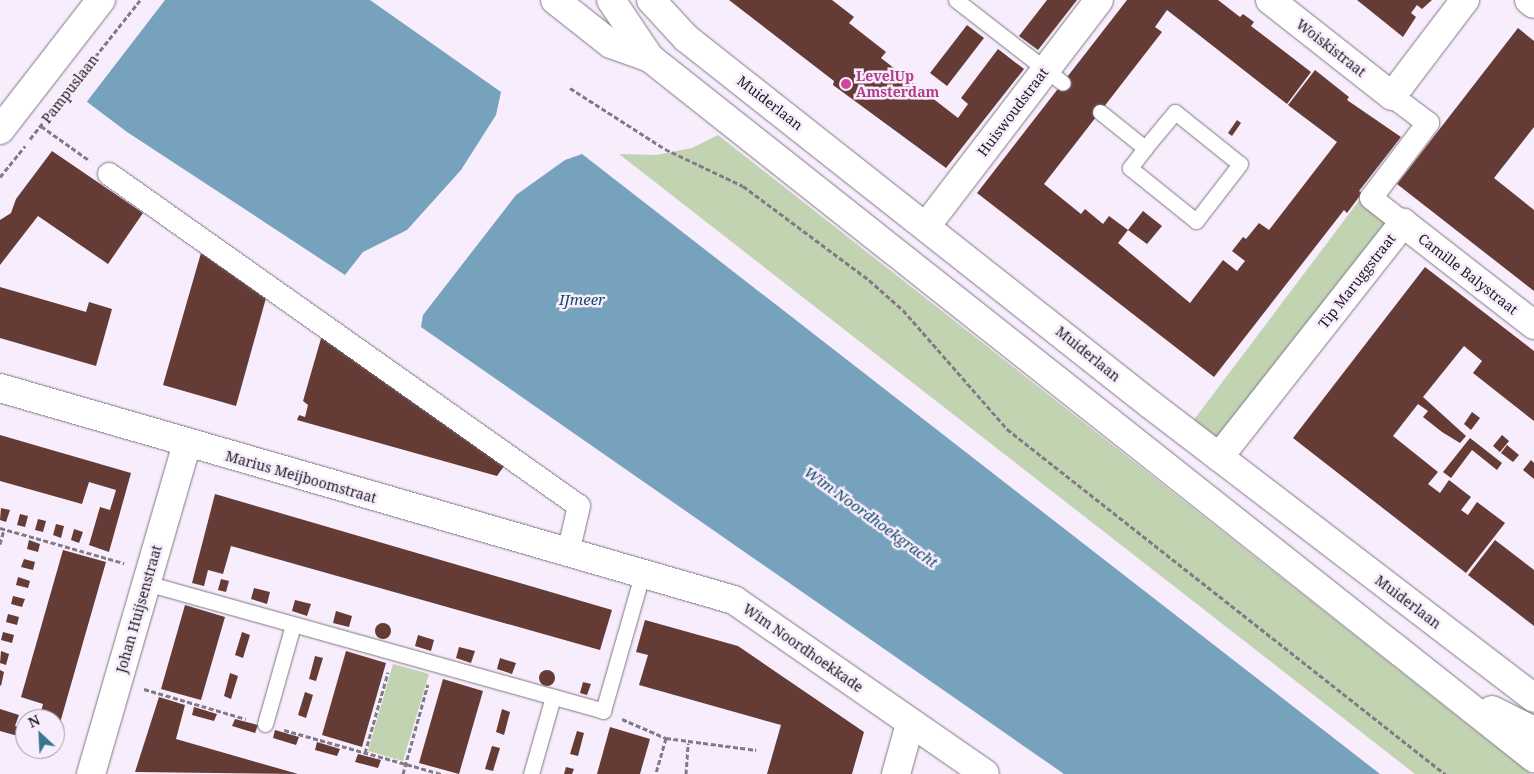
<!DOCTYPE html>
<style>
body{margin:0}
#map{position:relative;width:1534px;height:774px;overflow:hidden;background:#f7edfc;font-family:"Noto Serif",serif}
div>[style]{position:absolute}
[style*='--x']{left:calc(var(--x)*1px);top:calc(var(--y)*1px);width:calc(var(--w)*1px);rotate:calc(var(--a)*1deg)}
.green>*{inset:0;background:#c1d3b1}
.water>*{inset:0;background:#77a2bd}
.pier>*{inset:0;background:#f7edfc}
.building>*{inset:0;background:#653b36}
.round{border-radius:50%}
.path>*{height:3px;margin-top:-1.5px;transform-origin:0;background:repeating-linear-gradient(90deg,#827b85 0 5px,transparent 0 7.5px)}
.roads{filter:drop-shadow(0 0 1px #7f7683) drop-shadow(0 0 1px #7f7683)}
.service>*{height:15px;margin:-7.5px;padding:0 7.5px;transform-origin:7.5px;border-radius:7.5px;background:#fff}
.pedestrian>*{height:22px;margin:-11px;padding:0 11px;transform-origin:11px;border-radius:11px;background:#fff}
.minor>*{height:28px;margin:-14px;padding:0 14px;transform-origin:14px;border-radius:14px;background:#fff}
.secondary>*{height:28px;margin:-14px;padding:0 14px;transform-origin:14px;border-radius:14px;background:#fff}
.dots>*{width:14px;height:14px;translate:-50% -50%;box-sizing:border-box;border:2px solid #f7edfc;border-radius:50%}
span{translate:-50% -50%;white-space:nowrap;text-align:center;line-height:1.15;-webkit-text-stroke:5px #f7edfc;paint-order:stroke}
.street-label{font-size:14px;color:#1f1b20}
.hotel-label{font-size:14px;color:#b23c85;font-weight:700}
.left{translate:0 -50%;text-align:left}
.water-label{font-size:15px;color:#174d69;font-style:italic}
.north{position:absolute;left:15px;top:709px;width:50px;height:50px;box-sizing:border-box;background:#f7edfc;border:1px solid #a199a4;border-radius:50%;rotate:335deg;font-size:14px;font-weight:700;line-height:20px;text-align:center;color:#1f1b20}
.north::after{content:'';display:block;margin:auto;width:18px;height:22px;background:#39768c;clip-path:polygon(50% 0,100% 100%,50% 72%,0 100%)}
</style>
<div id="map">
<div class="green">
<div style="clip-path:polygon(718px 135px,1531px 774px,1415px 774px,619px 154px,656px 155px,692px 148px)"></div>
<div style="clip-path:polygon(1361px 198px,1391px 222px,1218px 445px,1190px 425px)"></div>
<div style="clip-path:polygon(393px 664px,429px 674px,403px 761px,368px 751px)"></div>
</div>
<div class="water">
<div style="clip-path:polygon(0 0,370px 0,501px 92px,496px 115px,461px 170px,407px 230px,363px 252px,345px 275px,127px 132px,0 36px)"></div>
<div style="clip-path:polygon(582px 154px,1380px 774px,1064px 774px,421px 327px,423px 315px,516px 195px,565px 160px)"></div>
</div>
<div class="pier">
<div style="clip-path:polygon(0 0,165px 0,85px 104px,0 40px)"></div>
</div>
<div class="building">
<div style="clip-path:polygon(723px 0,832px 0,854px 17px,849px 23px,886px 52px,881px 58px,958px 118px,968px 104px,961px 98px,998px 49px,1024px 69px,946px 168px,833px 85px,834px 81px,729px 0)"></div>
<div style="clip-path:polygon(1047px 0,1077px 0,1038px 50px,1019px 36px)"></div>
<div style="clip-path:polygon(1127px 0,1218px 0,1240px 17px,1243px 14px,1254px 22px,1251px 26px,1311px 72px,1287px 104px,1167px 10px,1155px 27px,1162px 32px,1044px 184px,1081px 214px,1085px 209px,1103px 224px,1109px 216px,1128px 230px,1118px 243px,1190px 303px,1223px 260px,1237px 271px,1245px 261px,1232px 251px,1243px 237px,1246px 239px,1259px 223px,1269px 230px,1337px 142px,1288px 105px,1315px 70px,1349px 97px,1347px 100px,1401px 137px,1359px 191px,1362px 193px,1347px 213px,1344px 210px,1214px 377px,977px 193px)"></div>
<div style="clip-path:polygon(1357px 0,1432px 0,1422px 9px,1417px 5px,1411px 13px,1416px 17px,1403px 37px)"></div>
<div style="clip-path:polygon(967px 25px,984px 38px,947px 86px,930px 73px)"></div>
<div style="clip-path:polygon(1518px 28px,1534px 41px,1534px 127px,1494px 178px,1534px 210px,1534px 291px,1397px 184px)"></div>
<div style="clip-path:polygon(1237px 120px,1241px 123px,1232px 136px,1228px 133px)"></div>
<div style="clip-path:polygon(52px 151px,143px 213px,108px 264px,38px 216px,0 265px,0 220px,11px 213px,16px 199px)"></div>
<div style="clip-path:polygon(1143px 211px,1162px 226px,1147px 244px,1128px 230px)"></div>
<div style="clip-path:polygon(201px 253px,266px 298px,236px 406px,163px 385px)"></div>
<div style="clip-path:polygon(1425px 267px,1534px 351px,1534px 421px,1473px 373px,1482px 361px,1464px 346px,1423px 397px,1466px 436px,1460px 443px,1442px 432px,1423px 417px,1428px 411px,1418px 404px,1393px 436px,1438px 472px,1428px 484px,1440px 493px,1449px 480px,1471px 497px,1461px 510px,1468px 515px,1477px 502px,1505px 523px,1466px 573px,1293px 438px)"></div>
<div style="clip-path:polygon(0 287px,86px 312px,89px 302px,112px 309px,96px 366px,0 338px)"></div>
<div style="clip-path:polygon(322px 335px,507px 462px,497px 476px,297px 420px,299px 415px,305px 417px,308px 405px,303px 401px)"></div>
<div style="clip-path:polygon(1472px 412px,1480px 418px,1471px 430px,1464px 424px)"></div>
<div style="clip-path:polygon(0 435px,131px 473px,109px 552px,89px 545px,100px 507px,110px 510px,116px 490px,89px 482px,82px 504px,0 481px)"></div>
<div style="clip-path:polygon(1502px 435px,1509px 441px,1500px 452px,1493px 446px)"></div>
<div style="clip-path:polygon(1470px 438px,1502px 463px,1497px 470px,1472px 450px,1451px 478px,1443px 472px)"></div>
<div style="clip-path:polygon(1507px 445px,1519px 455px,1513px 462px,1501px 453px)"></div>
<div style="clip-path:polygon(1531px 460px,1534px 463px,1534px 479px,1523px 470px)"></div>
<div style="clip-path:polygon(215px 494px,612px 610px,600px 650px,231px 546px,223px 574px,208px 570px,204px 586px,192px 583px)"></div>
<div style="clip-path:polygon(1px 508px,10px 510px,6px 522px,0 520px)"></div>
<div style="clip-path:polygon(20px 514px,28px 516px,25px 527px,17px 525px)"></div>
<div style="clip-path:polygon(38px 519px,46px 521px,43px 532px,35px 530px)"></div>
<div style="clip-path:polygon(56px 524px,64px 526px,61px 538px,53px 535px)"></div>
<div style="clip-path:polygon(74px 529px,83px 532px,79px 543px,71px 540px)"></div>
<div style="clip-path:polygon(29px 540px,40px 544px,38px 552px,27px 549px)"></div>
<div style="clip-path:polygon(1495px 540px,1534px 570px,1534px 626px,1468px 575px)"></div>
<div style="clip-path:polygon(63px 550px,106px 562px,56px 737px,55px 719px,39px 719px,43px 704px,21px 697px)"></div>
<div style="clip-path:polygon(24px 559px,35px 562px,33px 570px,21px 567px)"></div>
<div style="clip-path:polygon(18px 577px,30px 581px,28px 588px,16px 585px)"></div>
<div style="clip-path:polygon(221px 579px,229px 581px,226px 592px,218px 590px)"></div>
<div style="clip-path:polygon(254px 588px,270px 592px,267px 604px,251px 599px)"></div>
<div style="clip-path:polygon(13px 596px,25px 599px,22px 607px,11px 604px)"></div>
<div style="clip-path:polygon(295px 600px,311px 604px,307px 616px,292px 611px)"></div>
<div style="clip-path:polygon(185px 605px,225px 617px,201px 700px,161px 689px)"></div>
<div style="clip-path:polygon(336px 611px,352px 616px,349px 627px,333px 623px)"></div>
<div style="clip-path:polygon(8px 614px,19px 617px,17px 625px,6px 622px)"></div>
<div style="clip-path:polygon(645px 620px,738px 646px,864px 732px,852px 774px,767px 774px,781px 725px,639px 685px,648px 655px,636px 652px)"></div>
<div class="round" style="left:375px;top:623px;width:16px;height:16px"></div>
<div style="clip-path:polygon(3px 632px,14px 635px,12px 643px,1px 640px)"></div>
<div style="clip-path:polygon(242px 632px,250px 635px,243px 658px,235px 655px)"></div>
<div style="clip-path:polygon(418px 635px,434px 640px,431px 651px,415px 646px)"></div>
<div style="clip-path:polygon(459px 647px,475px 651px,471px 663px,456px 658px)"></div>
<div style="clip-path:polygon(1px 651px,9px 654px,6px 665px,0 663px)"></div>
<div style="clip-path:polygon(346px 651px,386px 663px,362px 747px,322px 735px)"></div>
<div style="clip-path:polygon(315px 656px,323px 658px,316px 681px,309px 679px)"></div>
<div style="clip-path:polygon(500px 658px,516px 663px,512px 674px,497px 669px)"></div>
<div style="clip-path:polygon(0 670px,4px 672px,1px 686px,0 685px)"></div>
<div class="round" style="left:539px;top:670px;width:16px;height:16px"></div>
<div style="clip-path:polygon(230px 673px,238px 676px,231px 699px,224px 696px)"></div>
<div style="clip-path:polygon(443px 679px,483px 691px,459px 774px,419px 763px)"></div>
<div style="clip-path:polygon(583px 682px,591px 684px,587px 695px,580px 693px)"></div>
<div style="clip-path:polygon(305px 692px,313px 695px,306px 718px,298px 715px)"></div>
<div style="clip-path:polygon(159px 697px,185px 705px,176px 739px,298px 774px,135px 772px)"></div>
<div style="clip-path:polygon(194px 707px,217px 714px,214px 721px,192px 715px)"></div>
<div style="clip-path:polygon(0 709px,19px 715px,15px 726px,25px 728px,25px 738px,0 731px)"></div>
<div style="clip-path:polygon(502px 709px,510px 712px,504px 735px,496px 732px)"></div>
<div style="clip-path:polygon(235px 719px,258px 725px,255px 733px,232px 726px)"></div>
<div style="clip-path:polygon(610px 727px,650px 739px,640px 774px,597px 774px)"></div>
<div style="clip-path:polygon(275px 730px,299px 737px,296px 745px,273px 738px)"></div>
<div style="clip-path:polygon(577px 731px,584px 733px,578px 756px,570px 754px)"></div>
<div style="clip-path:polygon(317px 742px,340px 749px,337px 756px,315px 750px)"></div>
<div style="clip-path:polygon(492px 746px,500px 748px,493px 771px,485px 769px)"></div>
<div style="clip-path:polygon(358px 754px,381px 760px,378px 768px,355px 762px)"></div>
<div style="clip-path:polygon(566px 767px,574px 769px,572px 774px,564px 774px)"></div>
</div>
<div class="path">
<div style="--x:570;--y:88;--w:113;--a:32.7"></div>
<div style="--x:665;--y:149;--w:86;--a:25.4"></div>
<div style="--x:743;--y:186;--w:157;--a:36.7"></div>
<div style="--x:869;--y:280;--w:45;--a:41.4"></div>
<div style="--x:903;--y:310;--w:158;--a:48.8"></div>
<div style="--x:1007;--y:429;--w:558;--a:38.23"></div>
<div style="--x:41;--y:126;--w:60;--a:35.5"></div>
<div style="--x:30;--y:139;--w:177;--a:-51.6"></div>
<div style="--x:0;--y:177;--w:40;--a:-51"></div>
<div style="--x:0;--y:528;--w:129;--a:15.8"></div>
<div style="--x:0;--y:544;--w:16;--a:-75"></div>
<div style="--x:144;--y:689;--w:106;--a:16.4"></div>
<div style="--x:622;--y:719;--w:48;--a:23.4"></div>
<div style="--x:666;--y:738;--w:37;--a:106"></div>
<div style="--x:284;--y:730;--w:164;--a:15.6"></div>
<div style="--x:666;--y:738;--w:91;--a:7.6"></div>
<div style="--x:365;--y:753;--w:84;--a:-74.1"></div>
<div style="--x:403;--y:774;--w:93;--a:-74.5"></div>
<div style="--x:686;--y:774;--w:31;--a:-86"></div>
</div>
<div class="roads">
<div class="service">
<div style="--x:956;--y:0;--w:135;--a:37.8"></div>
<div style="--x:1100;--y:112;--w:58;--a:38.7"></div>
<div style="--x:1145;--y:148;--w:47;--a:-50.2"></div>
<div style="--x:1175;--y:112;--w:83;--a:38.7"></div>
<div style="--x:1240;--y:164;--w:72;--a:127.7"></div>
<div style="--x:1196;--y:221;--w:85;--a:-141.2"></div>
<div style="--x:1130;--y:168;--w:25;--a:-53"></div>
<div style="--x:146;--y:583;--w:475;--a:15.6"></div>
<div style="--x:603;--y:711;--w:141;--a:-74"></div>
<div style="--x:265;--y:724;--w:103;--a:-74.2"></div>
<div style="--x:531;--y:774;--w:80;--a:-74.1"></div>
</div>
<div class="pedestrian">
<div style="--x:1392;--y:96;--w:45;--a:36.9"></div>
<div style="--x:1428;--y:123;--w:94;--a:127.2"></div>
<div style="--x:1371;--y:198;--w:41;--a:38"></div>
<div style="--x:109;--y:174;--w:575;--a:35.24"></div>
<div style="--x:579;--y:506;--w:48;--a:103.2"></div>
</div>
<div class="minor">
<div style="--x:651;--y:0;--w:52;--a:47.4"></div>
<div style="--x:686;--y:38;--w:592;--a:38.28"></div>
<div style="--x:1151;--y:405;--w:482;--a:37.4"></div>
<div style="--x:1270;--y:0;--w:155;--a:38.2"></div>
<div style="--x:1392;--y:96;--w:121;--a:-52.8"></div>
<div style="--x:1529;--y:0;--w:6;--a:39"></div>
<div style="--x:927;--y:225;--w:283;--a:-52.6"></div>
<div style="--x:0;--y:388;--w:764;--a:16.11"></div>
<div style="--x:734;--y:600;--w:305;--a:34.7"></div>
<div style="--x:1219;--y:457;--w:298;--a:-51.8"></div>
<div style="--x:1403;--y:223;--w:166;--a:37.9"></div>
<div style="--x:91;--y:774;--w:344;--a:-73.8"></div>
<div style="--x:896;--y:774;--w:52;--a:-74.4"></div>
</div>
<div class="secondary">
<div style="--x:555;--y:0;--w:71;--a:38.2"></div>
<div style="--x:611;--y:44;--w:41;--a:19.7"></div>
<div style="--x:650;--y:58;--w:1128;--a:38.37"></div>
<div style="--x:611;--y:0;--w:70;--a:56.1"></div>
<div style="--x:0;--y:130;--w:165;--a:-52.2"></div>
<div style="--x:1492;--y:710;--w:47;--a:26.6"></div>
</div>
</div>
<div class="dots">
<div style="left:846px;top:84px;background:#d1479c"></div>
</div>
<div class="street-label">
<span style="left:1331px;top:48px;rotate:38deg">Woiskistraat</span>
<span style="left:70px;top:89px;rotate:-52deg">Pampuslaan</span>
<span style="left:770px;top:103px;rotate:38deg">Muiderlaan</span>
<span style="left:1013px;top:112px;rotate:-53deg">Huiswoudstraat</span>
<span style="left:1468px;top:274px;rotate:38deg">Camille Balystraat</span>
<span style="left:1357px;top:281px;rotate:-52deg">Tip Maruggstraat</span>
<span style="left:1088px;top:354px;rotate:39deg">Muiderlaan</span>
<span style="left:301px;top:477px;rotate:16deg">Marius Meijboomstraat</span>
<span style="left:1408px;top:602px;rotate:37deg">Muiderlaan</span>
<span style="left:139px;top:609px;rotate:-74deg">Johan Huijsenstraat</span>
<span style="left:803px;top:648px;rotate:35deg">Wim Noordhoekkade</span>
</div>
<div class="hotel-label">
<span class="left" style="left:856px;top:84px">LevelUp<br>Amsterdam</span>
</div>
<div class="water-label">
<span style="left:582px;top:300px">IJmeer</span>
<span style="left:871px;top:517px;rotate:36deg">Wim Noordhoekgracht</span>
</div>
<div class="north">N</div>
</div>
